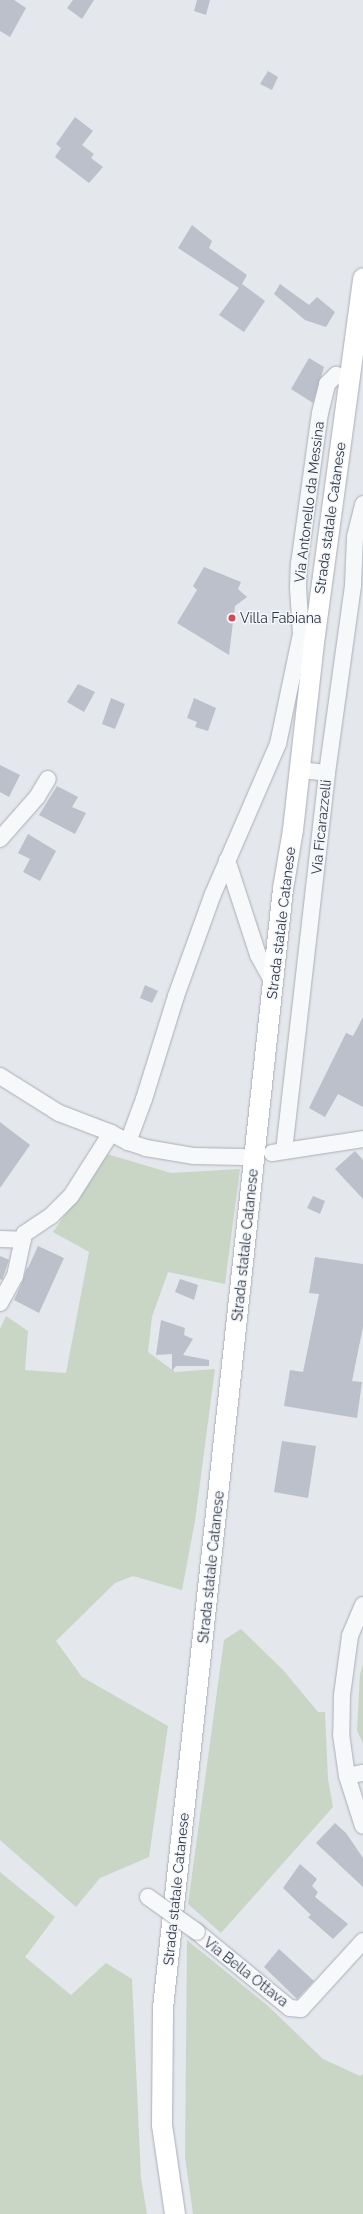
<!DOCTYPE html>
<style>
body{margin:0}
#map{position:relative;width:363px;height:2214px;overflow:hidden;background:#e4e7ec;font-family:Raleway,sans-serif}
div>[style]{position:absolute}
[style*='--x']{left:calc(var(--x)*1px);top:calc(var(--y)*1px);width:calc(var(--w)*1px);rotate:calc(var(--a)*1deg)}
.green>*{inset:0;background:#c9d6c5}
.building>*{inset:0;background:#bbc0ca}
.roads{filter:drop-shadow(0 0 1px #a9aeb7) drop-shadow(0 0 1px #a9aeb7)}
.minor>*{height:16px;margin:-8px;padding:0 8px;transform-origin:8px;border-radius:8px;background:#f7f8fa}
.major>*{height:20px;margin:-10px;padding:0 10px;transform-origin:10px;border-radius:10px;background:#fff}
.bridges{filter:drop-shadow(0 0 1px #a9aeb7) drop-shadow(0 0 1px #a9aeb7)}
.minor-bridge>*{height:16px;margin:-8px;padding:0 8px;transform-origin:8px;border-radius:8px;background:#f7f8fa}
.dots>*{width:11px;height:11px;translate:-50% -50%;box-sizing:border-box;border:2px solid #f4f6f9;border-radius:50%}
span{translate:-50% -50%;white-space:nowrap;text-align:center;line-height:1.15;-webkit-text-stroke:3px #f4f6f9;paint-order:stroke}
.street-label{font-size:14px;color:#2b3445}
.poi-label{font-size:14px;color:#2b3445}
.left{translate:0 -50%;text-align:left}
</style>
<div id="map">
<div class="green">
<div style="clip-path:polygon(107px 1154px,171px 1173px,240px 1169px,225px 1284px,168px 1272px,152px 1317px,148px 1352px,175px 1372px,215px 1369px,195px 1521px,182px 1590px,133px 1576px,115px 1583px,56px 1641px,82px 1677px,168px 1726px,149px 1857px,100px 1878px,76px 1907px,0 1840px,0 1329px,6px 1316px,28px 1331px,25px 1370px,66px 1373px,89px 1252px,53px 1232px)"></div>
<div style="clip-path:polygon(241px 1629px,284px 1671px,318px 1712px,325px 1712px,328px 1779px,333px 1807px,221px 1933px,188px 1904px,224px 1640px)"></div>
<div style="clip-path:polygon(363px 1664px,363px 1743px,357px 1731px,360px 1674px)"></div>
<div style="clip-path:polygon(0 1872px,55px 1917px,25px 1957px,71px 1995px,106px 1963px,132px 1979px,141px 2178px,147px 2214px,0 2214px)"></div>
<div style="clip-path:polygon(187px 1940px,267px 2005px,323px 2059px,360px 2076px,363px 2074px,363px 2214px,193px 2214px,185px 2157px)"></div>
</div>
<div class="building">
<div style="clip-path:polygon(0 0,14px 0,26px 8px,10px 37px,0 31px)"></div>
<div style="clip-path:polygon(73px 0,94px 0,82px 19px,67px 8px)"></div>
<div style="clip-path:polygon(197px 0,210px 0,206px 15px,194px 11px)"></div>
<div style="clip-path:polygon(268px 71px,278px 77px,272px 90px,260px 84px)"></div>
<div style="clip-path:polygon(75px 117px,93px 131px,82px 145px,94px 154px,91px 158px,103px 167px,89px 183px,55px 157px,61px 148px,56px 144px)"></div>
<div style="clip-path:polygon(192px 225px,212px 241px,209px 248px,247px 275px,242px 284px,265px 301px,244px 332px,219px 315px,239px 288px,178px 248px)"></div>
<div style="clip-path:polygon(280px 284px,309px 305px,317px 297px,335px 312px,326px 327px,305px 320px,274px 294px)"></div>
<div style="clip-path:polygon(309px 358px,324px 367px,313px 403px,291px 389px)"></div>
<div style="clip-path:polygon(204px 567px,241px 582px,238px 589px,247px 597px,235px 606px,229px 655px,177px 623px,197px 590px,193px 586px)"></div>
<div style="clip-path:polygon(78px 684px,95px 692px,84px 712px,67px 702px)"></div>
<div style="clip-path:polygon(111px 698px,125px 704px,115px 729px,102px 724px)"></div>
<div style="clip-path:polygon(194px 698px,216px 708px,208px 731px,195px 727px,197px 722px,187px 718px)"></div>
<div style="clip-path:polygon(0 765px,20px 775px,9px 797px,0 792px)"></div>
<div style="clip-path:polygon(57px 786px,78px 797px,72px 807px,86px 813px,75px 834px,39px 815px)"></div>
<div style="clip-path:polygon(28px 834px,56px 851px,40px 881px,23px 872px,30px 859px,18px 853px)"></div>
<div style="clip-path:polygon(145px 985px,158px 991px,152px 1003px,140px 998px)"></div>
<div style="clip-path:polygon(363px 1017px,363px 1107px,338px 1094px,325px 1117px,309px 1108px,346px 1033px,353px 1036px)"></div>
<div style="clip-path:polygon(0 1122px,30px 1145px,0 1188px)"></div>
<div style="clip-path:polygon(355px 1151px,363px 1160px,363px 1199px,335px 1169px)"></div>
<div style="clip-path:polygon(313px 1196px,325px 1201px,320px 1214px,307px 1208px)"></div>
<div style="clip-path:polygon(38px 1246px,64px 1258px,39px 1313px,14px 1300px,23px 1280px,27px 1267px,28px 1268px)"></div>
<div style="clip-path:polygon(0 1256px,9px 1260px,2px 1280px,0 1279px)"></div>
<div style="clip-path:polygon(315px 1257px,363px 1264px,363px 1327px,352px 1381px,362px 1382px,357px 1418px,284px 1406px,290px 1370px,303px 1372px,319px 1294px,309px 1293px)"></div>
<div style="clip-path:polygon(180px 1279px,198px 1285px,194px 1300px,175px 1292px)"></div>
<div style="clip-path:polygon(161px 1320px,185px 1328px,184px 1335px,193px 1339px,183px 1355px,209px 1360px,209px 1366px,176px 1366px,172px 1371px,172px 1354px,156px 1355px)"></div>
<div style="clip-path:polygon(282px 1441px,316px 1446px,308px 1498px,274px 1492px)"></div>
<div style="clip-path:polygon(335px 1823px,346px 1833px,363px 1858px,363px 1887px,316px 1843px)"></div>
<div style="clip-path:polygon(300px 1864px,317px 1879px,312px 1886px,318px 1892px,315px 1897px,348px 1924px,333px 1939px,308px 1917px,311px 1915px,283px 1888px)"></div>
<div style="clip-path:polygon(279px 1949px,314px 1981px,297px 1999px,264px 1967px)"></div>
</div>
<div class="roads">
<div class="minor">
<div style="--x:300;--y:770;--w:27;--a:6"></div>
<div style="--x:0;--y:839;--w:56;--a:-48.6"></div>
<div style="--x:37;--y:797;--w:21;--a:-59"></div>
<div style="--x:227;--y:860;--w:100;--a:71.9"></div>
<div style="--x:258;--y:955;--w:31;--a:61"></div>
<div style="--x:0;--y:1076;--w:70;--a:32.1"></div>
<div style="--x:59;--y:1113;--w:56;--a:21"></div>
<div style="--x:111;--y:1133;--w:19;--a:28"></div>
<div style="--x:128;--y:1142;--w:19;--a:18"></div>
<div style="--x:146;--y:1148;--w:49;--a:9.5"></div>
<div style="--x:194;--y:1156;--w:49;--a:1.2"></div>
<div style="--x:128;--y:1142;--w:46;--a:-69.6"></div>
<div style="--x:144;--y:1099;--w:108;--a:-72.7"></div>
<div style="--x:176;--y:996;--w:109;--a:-70.1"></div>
<div style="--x:213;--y:894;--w:163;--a:-66.6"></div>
<div style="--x:278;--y:744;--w:112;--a:-78.2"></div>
<div style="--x:301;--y:634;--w:47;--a:-93.7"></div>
<div style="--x:298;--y:587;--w:23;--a:-88"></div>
<div style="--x:299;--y:564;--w:152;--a:-82.1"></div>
<div style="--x:320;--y:413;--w:30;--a:-76"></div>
<div style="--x:327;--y:384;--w:13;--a:-45"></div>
<div style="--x:284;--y:1151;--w:380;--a:-83.5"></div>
<div style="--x:327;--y:773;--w:190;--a:-82.1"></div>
<div style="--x:353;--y:585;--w:48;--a:-87.6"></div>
<div style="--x:355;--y:537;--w:34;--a:-76"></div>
<div style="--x:272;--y:1153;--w:92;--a:-8.7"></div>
<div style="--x:0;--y:1239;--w:23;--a:2"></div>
<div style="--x:0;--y:1303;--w:31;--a:-61"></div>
<div style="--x:15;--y:1276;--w:43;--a:-77.9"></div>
<div style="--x:24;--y:1234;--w:32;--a:-34"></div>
<div style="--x:51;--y:1216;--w:28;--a:-45"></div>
<div style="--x:71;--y:1196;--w:75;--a:-57.6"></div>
<div style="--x:363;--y:1605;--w:34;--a:113"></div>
<div style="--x:350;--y:1636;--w:60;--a:97.7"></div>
<div style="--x:342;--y:1695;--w:39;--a:91"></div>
<div style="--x:341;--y:1734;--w:42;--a:81.9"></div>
<div style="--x:347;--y:1776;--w:52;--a:72.3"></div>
<div style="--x:347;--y:1776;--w:16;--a:-11"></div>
<div style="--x:197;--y:1932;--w:120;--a:39.3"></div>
<div style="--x:290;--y:2008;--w:11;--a:5"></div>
<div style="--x:301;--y:2009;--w:92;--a:-47.6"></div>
</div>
<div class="major">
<div style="--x:175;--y:2214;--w:90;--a:-98.3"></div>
<div style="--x:162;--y:2125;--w:117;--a:-89.5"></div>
<div style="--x:163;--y:2008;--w:1125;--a:-83.88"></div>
<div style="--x:283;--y:889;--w:60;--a:-80.4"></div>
<div style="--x:293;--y:830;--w:196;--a:-83.6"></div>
<div style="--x:315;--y:635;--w:360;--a:-82.3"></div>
</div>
</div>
<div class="bridges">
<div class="minor-bridge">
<div style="--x:148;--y:1897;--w:60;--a:35.5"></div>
</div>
</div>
<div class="dots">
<div style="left:232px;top:618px;background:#d1495b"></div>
</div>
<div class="street-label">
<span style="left:309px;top:502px;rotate:-83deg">Via Antonello da Messina</span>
<span style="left:330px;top:518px;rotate:-82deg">Strada statale Catanese</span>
<span style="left:321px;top:827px;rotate:-84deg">Via Ficarazzelli</span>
<span style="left:281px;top:923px;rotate:-83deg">Strada statale Catanese</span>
<span style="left:245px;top:1245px;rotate:-84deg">Strada statale Catanese</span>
<span style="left:211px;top:1567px;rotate:-84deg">Strada statale Catanese</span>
<span style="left:176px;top:1889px;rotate:-84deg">Strada statale Catanese</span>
<span style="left:246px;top:1972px;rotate:38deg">Via Bella Ottava</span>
</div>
<div class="poi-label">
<span class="left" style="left:240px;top:618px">Villa Fabiana</span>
</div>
</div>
